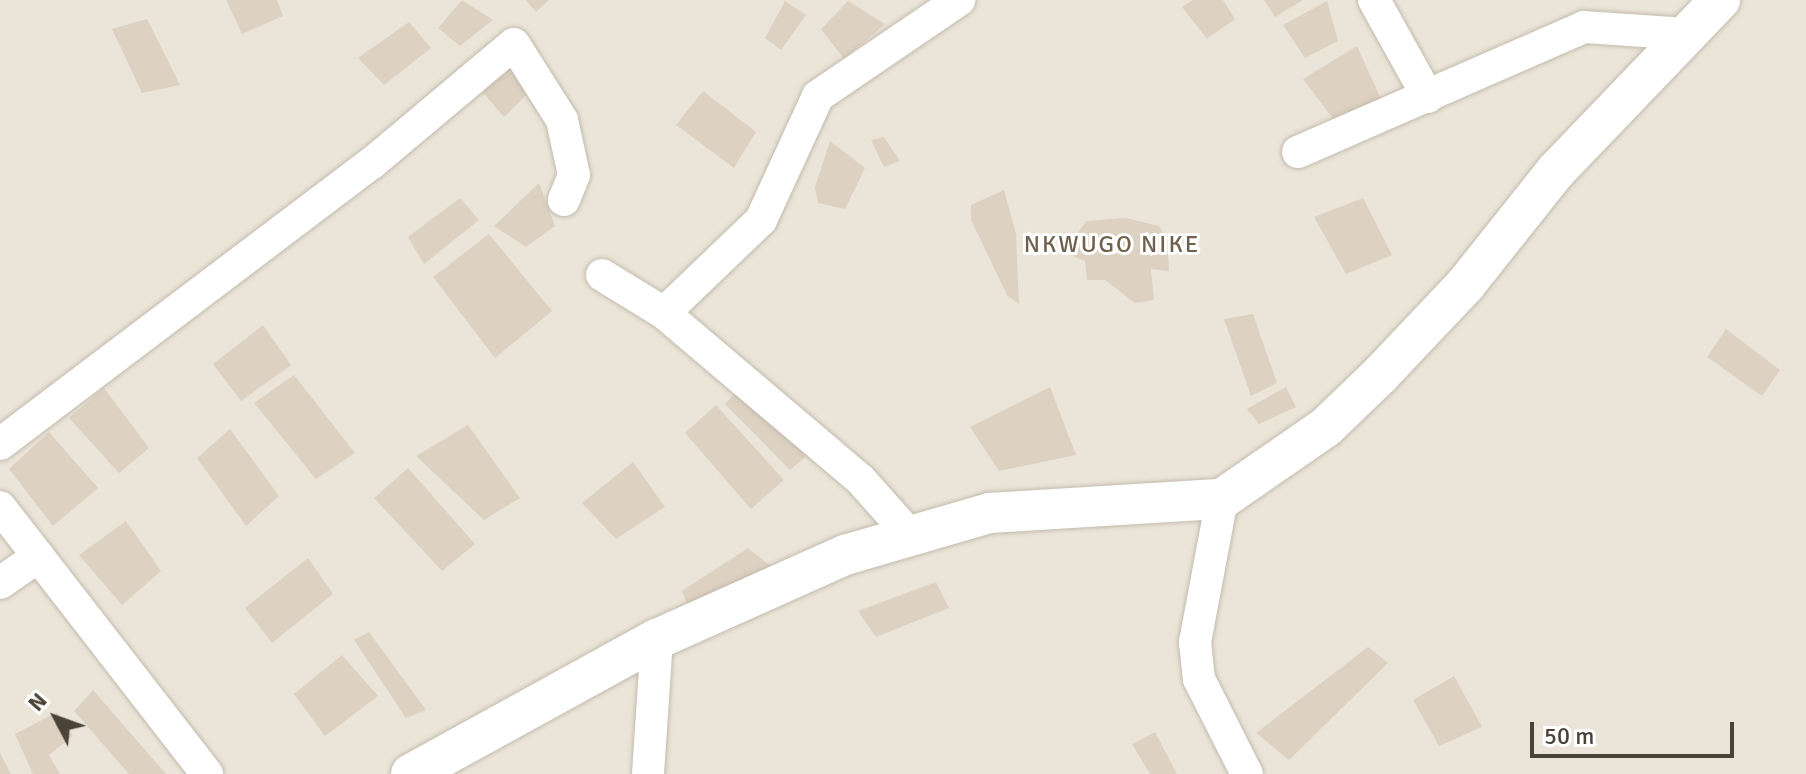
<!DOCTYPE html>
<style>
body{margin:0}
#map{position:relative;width:1806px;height:774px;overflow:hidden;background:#f7f3eb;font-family:Signika,sans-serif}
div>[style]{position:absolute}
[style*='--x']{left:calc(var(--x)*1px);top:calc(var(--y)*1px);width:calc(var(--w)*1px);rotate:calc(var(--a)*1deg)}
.residential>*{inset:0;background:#ebe5d9}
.building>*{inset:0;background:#ddd1c2}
.roads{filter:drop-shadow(0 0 2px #c3bbad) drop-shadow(0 0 2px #c3bbad)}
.minor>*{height:32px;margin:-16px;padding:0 16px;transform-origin:16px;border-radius:16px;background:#fff}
.tertiary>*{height:40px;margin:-20px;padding:0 20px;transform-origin:20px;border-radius:20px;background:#fff}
span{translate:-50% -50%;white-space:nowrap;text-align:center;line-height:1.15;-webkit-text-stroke:6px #fff;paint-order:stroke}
.neighbourhood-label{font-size:24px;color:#70614e;letter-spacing:2px}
.north{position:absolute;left:16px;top:678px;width:80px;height:80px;-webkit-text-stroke:6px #fff;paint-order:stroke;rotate:311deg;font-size:22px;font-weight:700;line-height:32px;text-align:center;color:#4c4338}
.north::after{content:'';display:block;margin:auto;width:28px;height:36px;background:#4c4338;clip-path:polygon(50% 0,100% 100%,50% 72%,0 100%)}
.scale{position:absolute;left:1530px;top:722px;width:204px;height:36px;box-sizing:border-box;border:4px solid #4c4338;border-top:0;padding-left:10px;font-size:24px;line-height:28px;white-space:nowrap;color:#4c4338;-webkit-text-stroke:6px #fff;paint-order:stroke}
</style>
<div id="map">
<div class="residential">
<div style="clip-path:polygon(0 0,1806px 0,1806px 774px,0 774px)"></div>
</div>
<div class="building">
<div style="clip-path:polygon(226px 0,277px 0,283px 16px,242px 34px)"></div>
<div style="clip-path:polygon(462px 0,493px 20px,460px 46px,438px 28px)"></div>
<div style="clip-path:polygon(526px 0,549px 0,536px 12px)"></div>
<div style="clip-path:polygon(1193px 0,1223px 0,1235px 19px,1207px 39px,1182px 7px)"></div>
<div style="clip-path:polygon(1264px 0,1303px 0,1275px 17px)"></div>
<div style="clip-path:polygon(785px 1px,806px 15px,781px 50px,765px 38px)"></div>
<div style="clip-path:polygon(848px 1px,885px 24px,844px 59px,821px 29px)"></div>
<div style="clip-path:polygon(1327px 1px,1338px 41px,1305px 58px,1283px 25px)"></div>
<div style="clip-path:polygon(147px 19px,180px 85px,142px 93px,112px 29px)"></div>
<div style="clip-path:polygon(409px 22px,431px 48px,384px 85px,358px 58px)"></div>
<div style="clip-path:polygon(1357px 46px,1381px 99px,1334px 120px,1303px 79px)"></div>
<div style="clip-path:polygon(512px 52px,534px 88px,504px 117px,473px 81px)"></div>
<div style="clip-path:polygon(703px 91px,756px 132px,734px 168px,676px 125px)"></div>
<div style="clip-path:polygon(884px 137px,900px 161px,884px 167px,871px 140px)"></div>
<div style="clip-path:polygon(830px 141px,865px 168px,845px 209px,818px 203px,815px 187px)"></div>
<div style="clip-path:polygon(539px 183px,555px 226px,526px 247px,494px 226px)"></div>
<div style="clip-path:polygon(1004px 190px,1016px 234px,1019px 304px,1007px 295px,971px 220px,971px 205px)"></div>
<div style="clip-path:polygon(460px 198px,479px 220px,424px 264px,408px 237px)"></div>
<div style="clip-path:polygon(1363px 198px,1392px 255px,1346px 274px,1314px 217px)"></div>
<div style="clip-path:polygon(1126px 218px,1159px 226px,1167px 239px,1169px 271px,1151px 269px,1154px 300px,1135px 303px,1105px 280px,1087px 280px,1085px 261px,1073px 256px,1072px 242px,1086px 221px)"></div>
<div style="clip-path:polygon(489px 234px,552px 311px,495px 358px,433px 277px)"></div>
<div style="clip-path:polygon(1253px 314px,1277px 383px,1251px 396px,1224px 319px)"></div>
<div style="clip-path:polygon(263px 325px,291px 365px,241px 401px,213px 364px)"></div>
<div style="clip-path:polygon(1726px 329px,1780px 370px,1762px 396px,1707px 357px)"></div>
<div style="clip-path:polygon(294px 375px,355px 453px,316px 479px,254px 403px)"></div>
<div style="clip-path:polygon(744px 382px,813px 450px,790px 470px,725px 404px)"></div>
<div style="clip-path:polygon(1050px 387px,1076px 455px,999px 471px,970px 427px)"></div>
<div style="clip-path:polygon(1286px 387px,1296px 407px,1259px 424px,1247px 409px)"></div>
<div style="clip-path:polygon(104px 388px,149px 448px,119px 473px,69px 418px)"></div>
<div style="clip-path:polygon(716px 405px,784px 480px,751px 509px,685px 433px)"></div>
<div style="clip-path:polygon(468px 425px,520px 498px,484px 520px,416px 456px)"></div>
<div style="clip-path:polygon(230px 429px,279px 496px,246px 526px,197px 458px)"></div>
<div style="clip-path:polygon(49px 432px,98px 488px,53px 526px,9px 469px)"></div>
<div style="clip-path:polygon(633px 462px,665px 507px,616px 539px,582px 503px)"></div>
<div style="clip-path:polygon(408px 468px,475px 544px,442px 571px,374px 498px)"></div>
<div style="clip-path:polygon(126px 521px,161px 571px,122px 605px,79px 555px)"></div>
<div style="clip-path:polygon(748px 548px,787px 579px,691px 614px,682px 591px)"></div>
<div style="clip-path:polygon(308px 558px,333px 594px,272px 643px,245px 608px)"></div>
<div style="clip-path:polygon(936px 582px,949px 608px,876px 637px,858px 611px)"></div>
<div style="clip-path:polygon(369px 632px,426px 710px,406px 718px,354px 640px)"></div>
<div style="clip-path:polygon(1368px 647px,1388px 663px,1289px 760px,1256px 733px)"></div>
<div style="clip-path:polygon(342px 655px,378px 696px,325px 736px,294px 694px)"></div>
<div style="clip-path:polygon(1454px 676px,1482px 727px,1439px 746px,1413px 700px)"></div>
<div style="clip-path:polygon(93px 690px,166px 774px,129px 774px,74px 711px)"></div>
<div style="clip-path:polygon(57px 712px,73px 736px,49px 755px,60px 774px,33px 774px,15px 734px)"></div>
<div style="clip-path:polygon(1155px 732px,1177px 774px,1150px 774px,1132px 744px)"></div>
<div style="clip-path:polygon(0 753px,11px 774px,0 774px)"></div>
</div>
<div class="roads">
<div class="minor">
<div style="--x:1374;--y:0;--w:111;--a:60.9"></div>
<div style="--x:1298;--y:152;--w:312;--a:-23.6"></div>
<div style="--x:1584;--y:27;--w:102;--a:3.9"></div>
<div style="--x:602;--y:275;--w:73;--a:31.5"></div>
<div style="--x:664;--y:313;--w:258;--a:40.3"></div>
<div style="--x:861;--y:480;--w:72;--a:48.4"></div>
<div style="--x:664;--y:313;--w:134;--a:-43.8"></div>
<div style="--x:761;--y:220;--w:136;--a:-65.3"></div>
<div style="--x:818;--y:96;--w:171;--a:-34.2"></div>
<div style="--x:0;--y:444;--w:466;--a:-37.1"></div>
<div style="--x:372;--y:163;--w:185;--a:-40"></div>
<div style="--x:514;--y:44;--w:90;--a:57.7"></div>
<div style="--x:562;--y:120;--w:56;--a:77.7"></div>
<div style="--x:574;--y:175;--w:27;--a:112"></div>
<div style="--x:1222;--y:499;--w:146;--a:100.7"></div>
<div style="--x:1195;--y:642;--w:37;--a:84"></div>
<div style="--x:1199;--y:679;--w:106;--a:63.2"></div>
<div style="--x:0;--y:507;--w:338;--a:52.2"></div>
<div style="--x:0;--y:583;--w:47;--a:-34.7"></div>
<div style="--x:648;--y:774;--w:135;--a:-86.2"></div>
</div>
<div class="tertiary">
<div style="--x:411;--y:774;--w:281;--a:-28.8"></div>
<div style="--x:657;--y:639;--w:206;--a:-24.1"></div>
<div style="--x:845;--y:555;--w:151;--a:-16.2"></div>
<div style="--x:990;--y:513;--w:232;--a:-3.5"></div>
<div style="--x:1222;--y:499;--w:126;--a:-34.7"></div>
<div style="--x:1326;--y:427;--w:75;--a:-43.9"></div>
<div style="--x:1380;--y:375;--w:125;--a:-46.6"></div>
<div style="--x:1466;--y:284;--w:144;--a:-51.5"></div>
<div style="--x:1556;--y:171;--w:237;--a:-46.2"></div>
</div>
</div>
<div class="neighbourhood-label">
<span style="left:1112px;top:245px">NKWUGO NIKE</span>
</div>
<div class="north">N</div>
<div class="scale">50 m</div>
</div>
